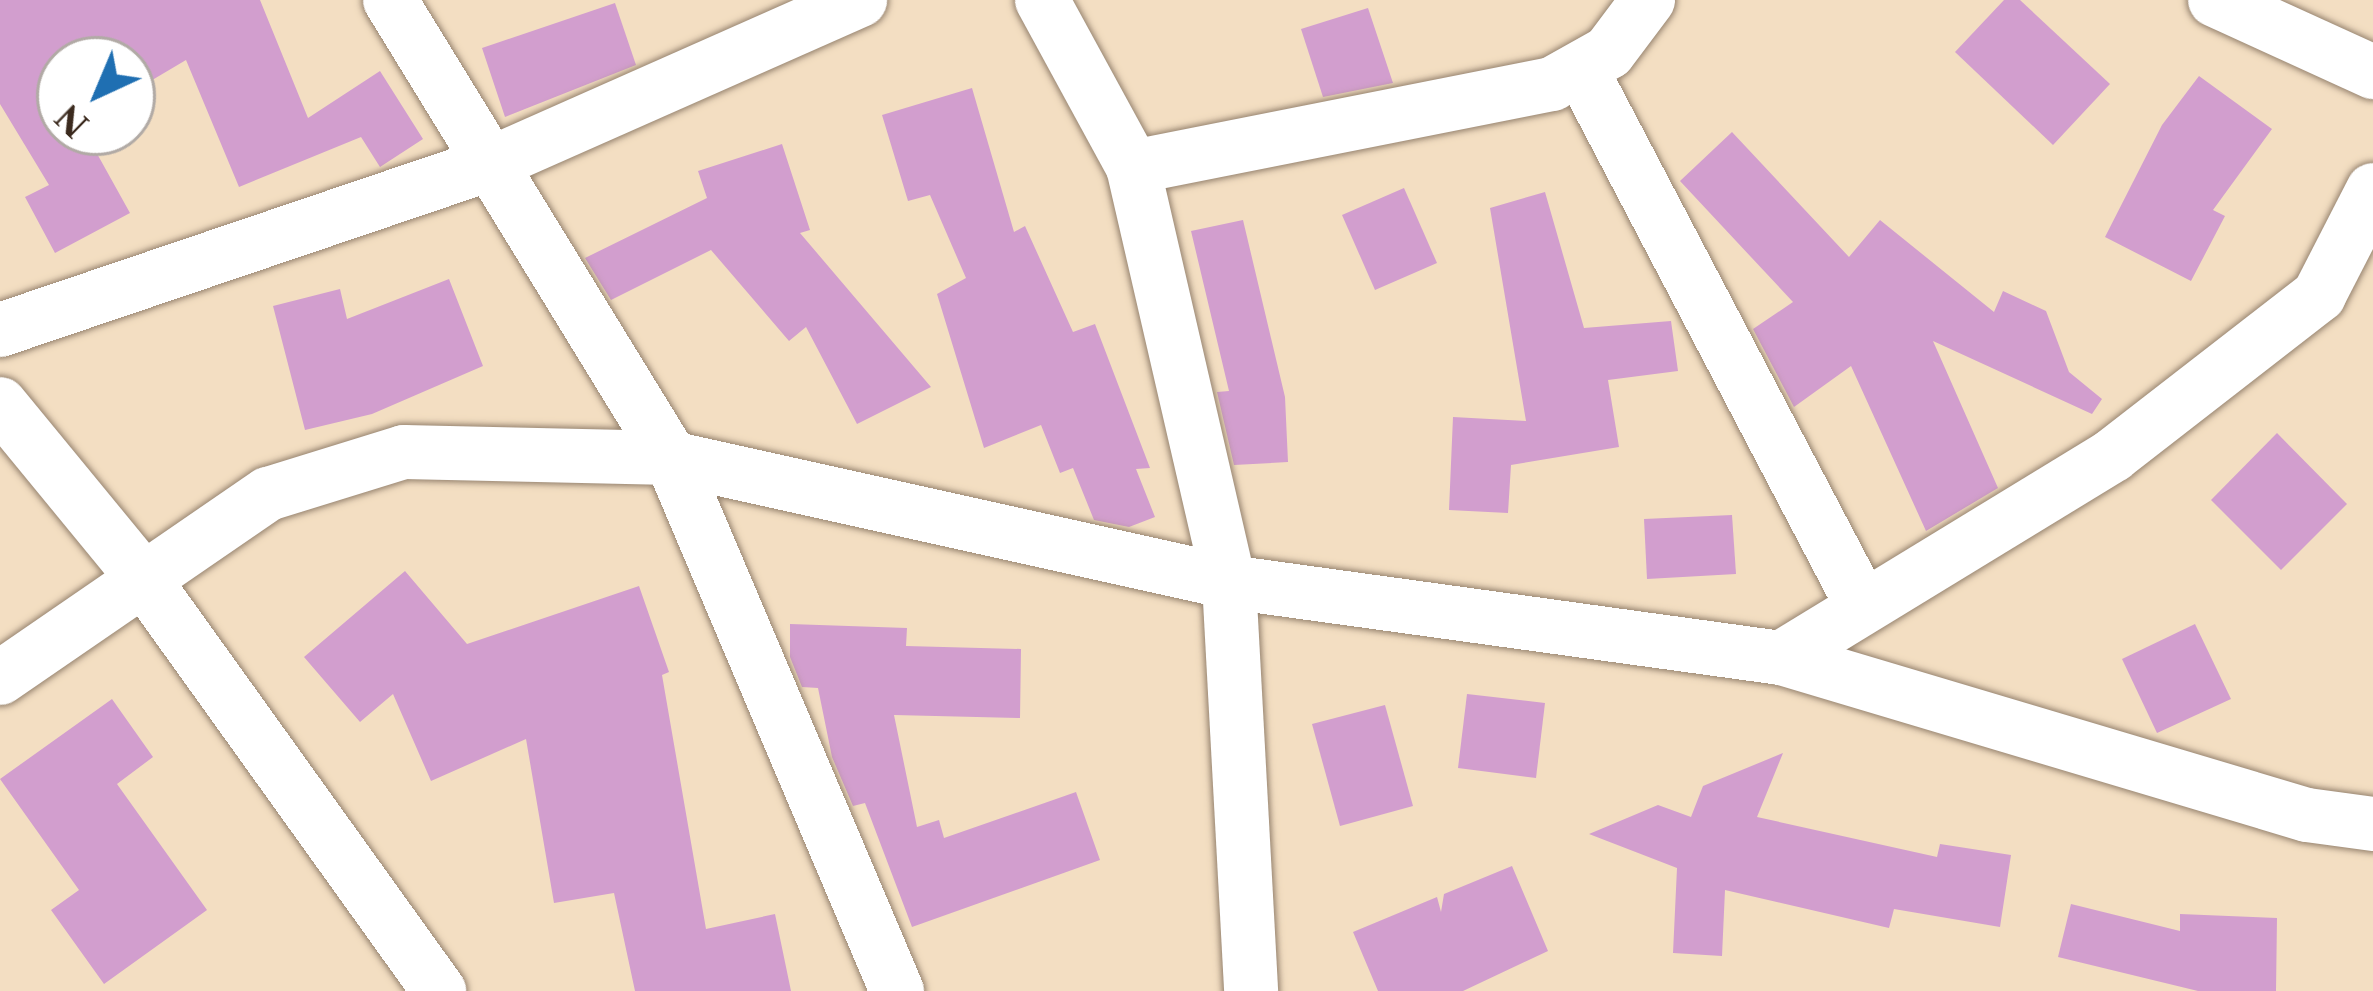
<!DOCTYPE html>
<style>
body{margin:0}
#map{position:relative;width:2373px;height:991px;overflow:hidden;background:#f3dec2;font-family:"Libre Caslon Text",serif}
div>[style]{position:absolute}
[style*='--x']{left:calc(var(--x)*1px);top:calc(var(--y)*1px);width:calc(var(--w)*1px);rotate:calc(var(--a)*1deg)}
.building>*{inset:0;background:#d29ece}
.roads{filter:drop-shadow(0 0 3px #978470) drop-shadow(0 0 3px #978470)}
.minor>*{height:54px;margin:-27px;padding:0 27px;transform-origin:27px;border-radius:27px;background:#fff}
span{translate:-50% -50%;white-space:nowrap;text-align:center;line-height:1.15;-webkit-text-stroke:9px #fff;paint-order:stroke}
.north{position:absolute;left:36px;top:36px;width:120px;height:120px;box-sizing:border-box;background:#fff;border:3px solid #b1aaa5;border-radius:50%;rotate:224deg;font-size:33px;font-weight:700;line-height:48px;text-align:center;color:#3b2a1e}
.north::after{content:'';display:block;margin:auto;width:42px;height:54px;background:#1f6fb2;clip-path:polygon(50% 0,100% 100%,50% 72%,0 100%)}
</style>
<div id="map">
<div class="building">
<div style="clip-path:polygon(0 0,260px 0,308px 118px,380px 71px,423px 139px,380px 167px,361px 137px,239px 187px,186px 60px,132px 92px,132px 60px,60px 60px,60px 132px,85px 132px,130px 213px,55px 253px,25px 197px,49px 185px,0 104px)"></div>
<div style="clip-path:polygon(2004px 0,2020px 0,2110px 84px,2053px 145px,1955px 52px)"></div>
<div style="clip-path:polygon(615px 3px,636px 65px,505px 117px,482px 48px)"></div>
<div style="clip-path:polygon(1368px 8px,1393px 83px,1323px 97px,1301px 29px)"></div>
<div style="clip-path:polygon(2199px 76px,2272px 129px,2213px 210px,2225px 216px,2191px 281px,2105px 237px,2162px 125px)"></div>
<div style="clip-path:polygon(972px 88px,1014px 232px,1025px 226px,1073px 332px,1095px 324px,1150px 468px,1136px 469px,1155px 517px,1129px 527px,1094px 520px,1073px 468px,1060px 473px,1041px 425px,984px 448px,937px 294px,966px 278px,930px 195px,908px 201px,882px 115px)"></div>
<div style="clip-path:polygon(1732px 132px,1849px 257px,1880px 220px,1994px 312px,2003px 291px,2046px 311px,2069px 372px,2102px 399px,2092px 414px,1933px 341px,1998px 488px,1926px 531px,1851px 366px,1794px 407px,1753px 329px,1793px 302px,1680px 181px)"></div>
<div style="clip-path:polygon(782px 144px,810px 230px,800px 233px,931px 387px,857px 424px,806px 327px,789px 341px,711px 250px,611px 300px,585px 258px,707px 198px,698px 171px)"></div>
<div style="clip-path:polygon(1404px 188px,1437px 263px,1375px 290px,1342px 215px)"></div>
<div style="clip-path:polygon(1545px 192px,1584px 328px,1671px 321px,1678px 371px,1608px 380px,1619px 447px,1511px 465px,1508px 513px,1449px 510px,1453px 417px,1526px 421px,1490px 208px)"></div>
<div style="clip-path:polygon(1243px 220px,1285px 397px,1288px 462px,1234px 465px,1217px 392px,1229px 391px,1191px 231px)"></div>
<div style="clip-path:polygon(449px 279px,483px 366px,372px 414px,305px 430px,273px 306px,340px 289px,347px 319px)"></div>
<div style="clip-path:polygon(2277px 433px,2347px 504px,2281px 570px,2211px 500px)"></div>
<div style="clip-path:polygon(1732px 515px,1736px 574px,1647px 579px,1644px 519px)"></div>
<div style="clip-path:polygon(405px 571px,467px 644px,639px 586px,669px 672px,662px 675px,706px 929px,775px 914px,791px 991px,635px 991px,614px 893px,554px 903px,526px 739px,431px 781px,393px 694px,360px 722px,304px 657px)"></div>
<div style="clip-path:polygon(790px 624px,907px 628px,906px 646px,1021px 649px,1020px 718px,894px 715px,917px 827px,939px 820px,944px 838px,1076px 792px,1100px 860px,912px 927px,865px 803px,853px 806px,832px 757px,818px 688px,802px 687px,790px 657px)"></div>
<div style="clip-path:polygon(2195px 624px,2231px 699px,2157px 733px,2122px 659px)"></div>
<div style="clip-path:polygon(1467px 694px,1545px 703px,1536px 778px,1458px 768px)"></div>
<div style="clip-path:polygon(112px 699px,153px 757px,117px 784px,207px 910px,104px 984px,51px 910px,79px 890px,0 779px)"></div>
<div style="clip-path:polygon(1385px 705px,1413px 806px,1340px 826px,1312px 724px)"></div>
<div style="clip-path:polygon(1783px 753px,1757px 817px,1937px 857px,1940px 844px,2011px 855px,2000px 927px,1894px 909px,1889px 928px,1725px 890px,1722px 956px,1673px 953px,1677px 868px,1589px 834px,1658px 805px,1691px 817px,1703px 786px)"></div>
<div style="clip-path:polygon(1512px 866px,1548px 951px,1463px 991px,1378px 991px,1353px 932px,1437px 897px,1441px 912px,1444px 894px)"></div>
<div style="clip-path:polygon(2071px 904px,2180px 931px,2180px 914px,2277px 918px,2276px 991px,2198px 991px,2058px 957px)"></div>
</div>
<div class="roads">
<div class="minor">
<div style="--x:390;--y:0;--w:537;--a:58.47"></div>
<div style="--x:671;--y:458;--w:579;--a:67.02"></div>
<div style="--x:1042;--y:0;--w:190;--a:61.4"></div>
<div style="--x:1133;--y:167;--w:426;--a:77"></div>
<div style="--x:1229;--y:582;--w:410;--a:86.9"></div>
<div style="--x:2215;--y:0;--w:174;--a:24.5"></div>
<div style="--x:1583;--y:73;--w:603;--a:62.33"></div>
<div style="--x:1133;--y:167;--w:427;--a:-11.2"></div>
<div style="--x:1552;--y:84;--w:65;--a:-29.3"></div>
<div style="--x:1609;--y:52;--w:65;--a:-53.1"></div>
<div style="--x:0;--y:330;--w:517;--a:-18.72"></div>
<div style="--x:490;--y:164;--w:405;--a:-23.9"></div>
<div style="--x:0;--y:404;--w:224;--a:50.6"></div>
<div style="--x:142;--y:577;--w:510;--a:54.34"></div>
<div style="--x:1781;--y:658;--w:389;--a:-31.4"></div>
<div style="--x:2113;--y:455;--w:261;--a:-37.8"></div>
<div style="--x:2319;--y:295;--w:118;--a:-62.8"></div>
<div style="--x:0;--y:678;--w:325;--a:-34.5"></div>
<div style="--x:268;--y:494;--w:142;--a:-17.2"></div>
<div style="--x:404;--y:452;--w:267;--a:1.3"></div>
<div style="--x:671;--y:458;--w:572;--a:12.53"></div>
<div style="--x:1229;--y:582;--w:557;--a:7.84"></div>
<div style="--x:1781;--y:658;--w:549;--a:16.62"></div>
<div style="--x:2307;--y:815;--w:67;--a:7.8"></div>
</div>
</div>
<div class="north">N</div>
</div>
